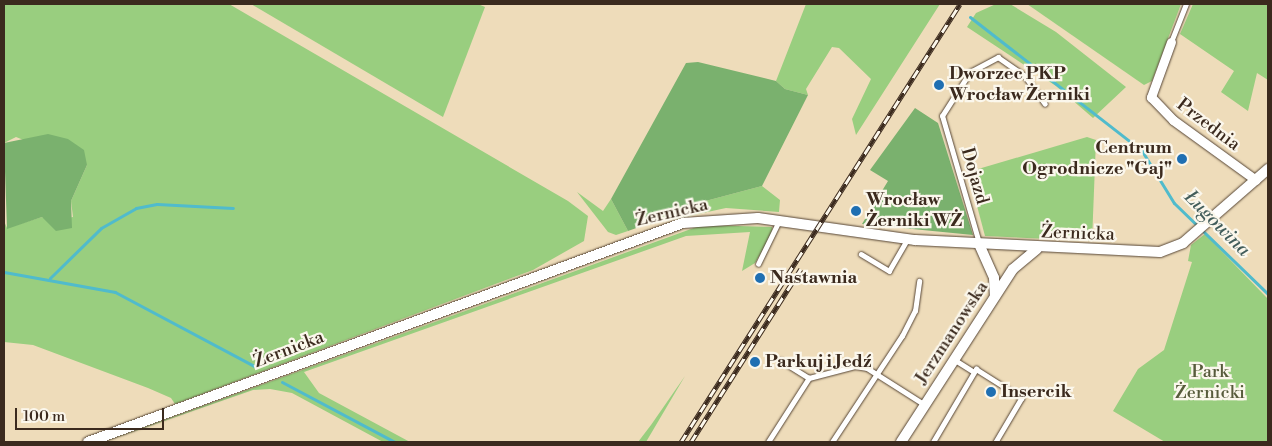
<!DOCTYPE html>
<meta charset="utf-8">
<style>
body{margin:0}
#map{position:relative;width:1272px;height:446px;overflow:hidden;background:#eedcba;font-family:"Libre Bodoni",serif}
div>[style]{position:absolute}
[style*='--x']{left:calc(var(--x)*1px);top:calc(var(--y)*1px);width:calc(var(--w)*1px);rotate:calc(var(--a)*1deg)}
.green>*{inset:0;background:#99ce7f}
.forest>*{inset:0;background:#7ab16e}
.stream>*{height:3px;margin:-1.5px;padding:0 1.5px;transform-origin:1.5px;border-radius:1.5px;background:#50bbcc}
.roads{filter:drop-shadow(0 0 1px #564535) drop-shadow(0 0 1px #564535)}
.service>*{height:4.5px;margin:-2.25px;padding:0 2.25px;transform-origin:2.25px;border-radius:2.25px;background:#fff}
.minor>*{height:9px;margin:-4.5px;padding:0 4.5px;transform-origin:4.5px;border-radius:4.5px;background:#fff}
.tertiary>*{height:10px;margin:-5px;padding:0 5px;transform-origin:5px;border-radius:5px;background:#fff}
.rail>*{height:5px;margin-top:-2.5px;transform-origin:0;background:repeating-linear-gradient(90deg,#fbf7ec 0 9px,#3b2a1e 0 18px);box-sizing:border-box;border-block:1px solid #3b2a1e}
.dots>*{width:14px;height:14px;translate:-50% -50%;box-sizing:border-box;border:2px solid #fbf7ec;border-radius:50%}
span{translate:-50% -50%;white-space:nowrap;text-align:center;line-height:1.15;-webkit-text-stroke:4.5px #fbf7ec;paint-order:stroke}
.poi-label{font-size:18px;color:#3b2a1e;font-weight:700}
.left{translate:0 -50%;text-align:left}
.right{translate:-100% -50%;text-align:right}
.street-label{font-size:18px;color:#3b2a1e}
.park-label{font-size:18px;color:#575b3b}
.water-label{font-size:19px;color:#425d5b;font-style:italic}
.frame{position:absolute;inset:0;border:5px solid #3b2a1e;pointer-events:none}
.scale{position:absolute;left:15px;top:408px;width:149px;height:22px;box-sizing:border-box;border:2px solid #3b2a1e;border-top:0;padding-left:6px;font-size:15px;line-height:18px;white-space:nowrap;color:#3b2a1e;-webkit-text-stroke:4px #fbf7ec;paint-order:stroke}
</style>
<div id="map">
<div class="green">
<div style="clip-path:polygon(4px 4px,229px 4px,568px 201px,588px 216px,584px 241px,533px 270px,175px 404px,171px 398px,148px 388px,33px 345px,4px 342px,4px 221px,7px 228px,42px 217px,50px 221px,73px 217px,71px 201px,87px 165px,16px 137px,4px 143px)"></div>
<div style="clip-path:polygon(251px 4px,478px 4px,485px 7px,443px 117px)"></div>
<div style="clip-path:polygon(806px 4px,940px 4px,856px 135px,852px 119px,871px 79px,839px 48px,832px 47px,806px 89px,808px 95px,785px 89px,776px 81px)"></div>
<div style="clip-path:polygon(996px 4px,1010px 4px,1056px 32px,1126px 87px,1093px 118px,1056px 86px,967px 27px,976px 13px)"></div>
<div style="clip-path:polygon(1027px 4px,1181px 4px,1152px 81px,1144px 85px)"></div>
<div style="clip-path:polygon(1193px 4px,1268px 4px,1268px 80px,1257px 73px,1248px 111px,1221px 92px,1234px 71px,1180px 34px)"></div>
<div style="clip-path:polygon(1087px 137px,1096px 140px,1092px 241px,985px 236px,968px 172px)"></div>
<div style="clip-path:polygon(762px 186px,780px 200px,779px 212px,726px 208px,642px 226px,649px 216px)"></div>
<div style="clip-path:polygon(577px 192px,603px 211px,611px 199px,628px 231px,616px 235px,608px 232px)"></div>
<div style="clip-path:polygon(702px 225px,772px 227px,773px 233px,755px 263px,742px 271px,750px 232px,686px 236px,304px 372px,319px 393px,410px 442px,383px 442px,292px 393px,270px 389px,253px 390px,104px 442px)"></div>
<div style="clip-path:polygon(1205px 234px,1268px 299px,1268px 442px,1165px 442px,1113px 411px,1138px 369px,1164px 350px,1192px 262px,1188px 261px,1191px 245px)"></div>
<div style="clip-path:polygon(685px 376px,646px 442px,638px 442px,651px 425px)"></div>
</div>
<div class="forest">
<div style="clip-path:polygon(698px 62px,776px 81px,785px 89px,808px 95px,762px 186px,649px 216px,642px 226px,628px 231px,611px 199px,686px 63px)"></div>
<div style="clip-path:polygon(915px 108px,938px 123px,973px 235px,862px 224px,888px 181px,870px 170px)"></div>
<div style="clip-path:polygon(48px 134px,68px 139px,84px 150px,87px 165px,71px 201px,72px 228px,56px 231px,42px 217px,7px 229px,4px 143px)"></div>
</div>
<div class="stream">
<div style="--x:970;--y:17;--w:218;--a:37.9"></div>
<div style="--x:1142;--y:151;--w:61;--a:58.4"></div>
<div style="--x:1174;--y:203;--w:131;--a:44.1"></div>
<div style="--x:4;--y:272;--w:113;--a:10.2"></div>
<div style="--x:115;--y:292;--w:160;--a:28"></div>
<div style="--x:50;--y:278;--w:71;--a:-44.4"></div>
<div style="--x:101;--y:228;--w:40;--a:-29.7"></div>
<div style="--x:136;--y:208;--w:21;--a:-11"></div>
<div style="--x:157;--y:204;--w:76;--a:3"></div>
<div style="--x:282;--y:382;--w:128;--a:28"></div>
</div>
<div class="roads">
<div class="service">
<div style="--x:1171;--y:42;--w:41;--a:-68.5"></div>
<div style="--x:979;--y:243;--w:132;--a:-106.2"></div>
<div style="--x:942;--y:116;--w:52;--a:-57.5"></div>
<div style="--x:970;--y:72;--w:32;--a:-28"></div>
<div style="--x:998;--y:57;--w:33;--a:35"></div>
<div style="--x:1025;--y:76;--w:34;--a:54"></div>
<div style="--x:861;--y:254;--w:33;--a:31"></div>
<div style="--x:889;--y:271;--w:36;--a:-60"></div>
<div style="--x:758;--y:264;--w:48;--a:-64"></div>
<div style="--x:780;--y:360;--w:34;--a:32"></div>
<div style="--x:809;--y:378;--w:48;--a:-14.6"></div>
<div style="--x:855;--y:366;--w:12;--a:9"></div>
<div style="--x:867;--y:368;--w:67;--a:32.3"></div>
<div style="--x:955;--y:360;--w:22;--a:32"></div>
<div style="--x:768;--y:442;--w:76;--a:-57.4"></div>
<div style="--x:832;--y:442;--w:127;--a:-56.6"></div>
<div style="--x:902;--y:336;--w:28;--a:-63"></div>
<div style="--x:915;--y:311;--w:30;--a:-82"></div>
<div style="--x:933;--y:442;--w:85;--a:-59.5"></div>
<div style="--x:976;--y:369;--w:54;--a:32.2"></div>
<div style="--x:1022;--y:398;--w:51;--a:120.6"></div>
</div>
<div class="minor">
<div style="--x:1171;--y:42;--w:59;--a:110"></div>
<div style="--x:1151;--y:97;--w:32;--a:46"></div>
<div style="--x:1173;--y:120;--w:102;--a:35.9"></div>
</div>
<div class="tertiary">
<div style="--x:979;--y:244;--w:37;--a:66"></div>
<div style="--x:994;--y:278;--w:18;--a:87"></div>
<div style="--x:88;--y:442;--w:634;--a:-20.21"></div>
<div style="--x:683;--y:223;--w:75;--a:-3.8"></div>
<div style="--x:758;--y:218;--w:159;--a:8"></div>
<div style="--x:915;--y:240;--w:245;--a:2.8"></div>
<div style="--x:1160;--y:252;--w:25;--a:-21"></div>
<div style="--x:1183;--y:243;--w:113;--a:-41"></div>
<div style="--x:901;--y:442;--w:206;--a:-57.1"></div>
<div style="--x:1013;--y:269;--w:31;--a:-40"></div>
</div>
</div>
<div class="rail">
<div style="--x:681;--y:442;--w:519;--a:-57.5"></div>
<div style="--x:691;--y:442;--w:205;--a:-57.6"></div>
</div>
<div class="dots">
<div style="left:939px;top:85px;background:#1f6fb2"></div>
<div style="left:1182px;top:159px;background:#1f6fb2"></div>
<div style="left:856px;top:211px;background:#1f6fb2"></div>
<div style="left:760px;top:278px;background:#1f6fb2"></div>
<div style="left:755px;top:362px;background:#1f6fb2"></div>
<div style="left:991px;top:392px;background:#1f6fb2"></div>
</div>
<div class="poi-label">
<span class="left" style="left:949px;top:85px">Dworzec PKP<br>Wrocław Żerniki</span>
<span class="right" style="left:1172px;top:159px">Centrum<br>Ogrodnicze "Gaj"</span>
<span class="left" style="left:866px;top:211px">Wrocław<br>Żerniki WŻ</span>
<span class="left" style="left:770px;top:278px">Nastawnia</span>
<span class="left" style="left:765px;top:362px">Parkuj i Jedź</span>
<span class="left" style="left:1001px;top:392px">Insercik</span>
</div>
<div class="street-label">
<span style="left:1208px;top:125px;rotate:37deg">Przednia</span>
<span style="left:974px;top:176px;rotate:74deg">Dojazd</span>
<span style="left:672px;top:213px;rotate:-13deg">Żernicka</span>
<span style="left:1078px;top:234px;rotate:2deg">Żernicka</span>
<span style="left:952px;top:333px;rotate:-57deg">Jerzmanowska</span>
<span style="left:289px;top:350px;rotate:-21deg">Żernicka</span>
</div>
<div class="park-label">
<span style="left:1210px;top:383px">Park<br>Żernicki</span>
</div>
<div class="water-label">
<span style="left:1217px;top:224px;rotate:45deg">Ługowina</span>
</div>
<div class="frame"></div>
<div class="scale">100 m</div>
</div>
